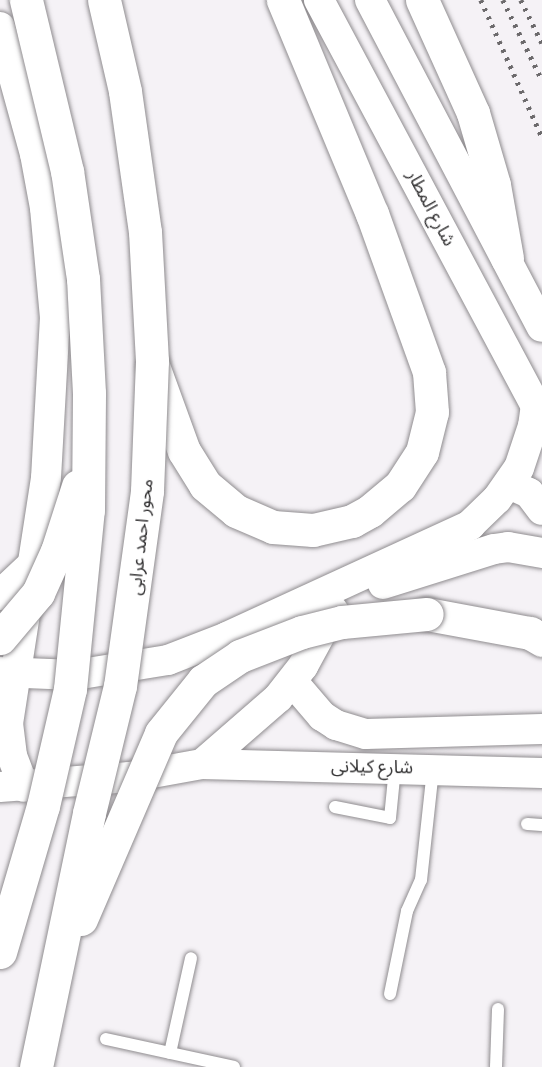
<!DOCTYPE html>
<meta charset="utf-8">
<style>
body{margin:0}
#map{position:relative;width:542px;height:1067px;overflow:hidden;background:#f5f2f6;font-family:Signika,"Noto Sans Arabic",sans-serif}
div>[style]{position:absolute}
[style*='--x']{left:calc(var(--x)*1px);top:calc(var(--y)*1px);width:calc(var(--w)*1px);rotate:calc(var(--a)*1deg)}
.roads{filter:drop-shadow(0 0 2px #8f8c8f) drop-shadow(0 0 2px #8f8c8f)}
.service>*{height:12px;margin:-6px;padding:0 6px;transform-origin:6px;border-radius:6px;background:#fff}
.tertiary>*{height:30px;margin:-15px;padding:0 15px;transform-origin:15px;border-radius:15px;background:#fff}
.motorway>*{height:33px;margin:-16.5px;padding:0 16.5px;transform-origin:16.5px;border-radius:16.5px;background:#fff}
.rail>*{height:4.5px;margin-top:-2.25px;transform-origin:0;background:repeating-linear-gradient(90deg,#6c6a6c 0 3px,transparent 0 9px)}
.bridges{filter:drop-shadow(0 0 2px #8f8c8f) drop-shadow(0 0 2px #8f8c8f)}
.motorway-bridge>*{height:33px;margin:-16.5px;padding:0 16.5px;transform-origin:16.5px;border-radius:16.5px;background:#fff}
span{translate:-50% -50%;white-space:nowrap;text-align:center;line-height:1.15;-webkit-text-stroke:4.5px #fff;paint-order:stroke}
.street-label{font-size:18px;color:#302f30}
</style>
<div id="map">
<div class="roads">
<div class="service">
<div style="--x:335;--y:807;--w:56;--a:11.3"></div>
<div style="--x:390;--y:818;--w:50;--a:-84.3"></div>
<div style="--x:527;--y:824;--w:15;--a:4"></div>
<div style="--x:390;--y:994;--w:85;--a:-78.4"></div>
<div style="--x:407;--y:911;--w:34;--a:-66"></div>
<div style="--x:421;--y:880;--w:111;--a:-83.8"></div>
<div style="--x:106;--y:1039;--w:131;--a:12.3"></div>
<div style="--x:170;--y:1053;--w:97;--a:-77.5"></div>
<div style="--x:496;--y:1067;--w:58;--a:-88"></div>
</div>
<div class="tertiary">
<div style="--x:319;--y:0;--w:473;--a:61.9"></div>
<div style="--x:370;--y:0;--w:369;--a:62.3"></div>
<div style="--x:0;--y:27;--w:132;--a:74.6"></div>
<div style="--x:35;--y:154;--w:55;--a:79.5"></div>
<div style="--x:45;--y:208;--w:109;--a:84.8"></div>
<div style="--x:55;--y:317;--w:161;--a:93.2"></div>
<div style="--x:46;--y:478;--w:248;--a:98.8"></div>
<div style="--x:8;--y:723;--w:33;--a:83"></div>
<div style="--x:12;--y:756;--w:33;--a:69"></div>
<div style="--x:509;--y:484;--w:22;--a:24"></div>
<div style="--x:529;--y:493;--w:21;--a:53"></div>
<div style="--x:383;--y:584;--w:116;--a:-17.5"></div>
<div style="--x:494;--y:549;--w:14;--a:-8"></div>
<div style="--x:508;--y:547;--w:35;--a:10"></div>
<div style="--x:0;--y:595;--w:47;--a:-43.3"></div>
<div style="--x:0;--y:672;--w:75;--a:2.3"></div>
<div style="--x:75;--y:675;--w:94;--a:-9.2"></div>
<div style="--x:168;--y:660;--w:63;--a:-21.3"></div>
<div style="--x:227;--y:637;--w:268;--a:-24.7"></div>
<div style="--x:470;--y:525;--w:37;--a:-44"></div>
<div style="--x:497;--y:499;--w:38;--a:-55"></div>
<div style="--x:519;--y:468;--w:44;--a:-71.6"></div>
<div style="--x:533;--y:426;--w:22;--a:-82"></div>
<div style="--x:292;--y:681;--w:46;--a:49.4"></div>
<div style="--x:322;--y:716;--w:17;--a:33"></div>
<div style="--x:336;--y:725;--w:31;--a:17"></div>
<div style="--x:366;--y:734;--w:176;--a:-1.6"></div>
<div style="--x:202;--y:764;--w:340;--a:1.5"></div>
<div style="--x:0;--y:787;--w:130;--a:-4.4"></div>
<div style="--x:130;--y:777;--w:73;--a:-10.2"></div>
<div style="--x:202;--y:764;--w:101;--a:-41"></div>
<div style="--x:278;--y:698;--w:41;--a:-52"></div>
<div style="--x:303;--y:666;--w:63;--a:-61.4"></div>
</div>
<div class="motorway">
<div style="--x:422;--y:0;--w:124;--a:65.7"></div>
<div style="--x:473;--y:113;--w:75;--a:73.7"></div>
<div style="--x:494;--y:185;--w:74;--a:79.9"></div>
<div style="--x:153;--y:366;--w:90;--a:70"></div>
<div style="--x:184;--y:451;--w:40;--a:58"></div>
<div style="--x:205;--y:485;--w:40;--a:40"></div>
<div style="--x:236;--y:511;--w:40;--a:23.4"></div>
<div style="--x:273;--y:527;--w:40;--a:4.3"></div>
<div style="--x:313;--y:530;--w:40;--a:-13"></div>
<div style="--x:352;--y:521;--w:21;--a:-29"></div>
<div style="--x:370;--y:511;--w:39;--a:-40"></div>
<div style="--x:400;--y:486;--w:40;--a:-57.1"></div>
<div style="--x:422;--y:452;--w:41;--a:-76"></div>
<div style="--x:432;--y:412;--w:40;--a:-94.3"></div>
<div style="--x:429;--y:372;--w:168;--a:-109.8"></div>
<div style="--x:372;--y:214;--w:232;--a:-112.6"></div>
<div style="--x:427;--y:614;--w:105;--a:10.5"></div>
<div style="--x:530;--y:633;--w:14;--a:30"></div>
</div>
</div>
<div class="rail">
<div style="--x:481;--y:0;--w:150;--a:66"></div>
<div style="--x:503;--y:0;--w:89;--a:64"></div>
<div style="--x:521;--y:0;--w:48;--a:64"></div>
</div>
<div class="bridges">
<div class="motorway-bridge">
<div style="--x:0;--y:638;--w:59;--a:-49.8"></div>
<div style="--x:38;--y:593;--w:46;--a:-65.7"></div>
<div style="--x:57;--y:551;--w:68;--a:-72.1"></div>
<div style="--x:81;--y:919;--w:202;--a:-66.7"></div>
<div style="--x:161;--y:733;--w:67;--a:-51.1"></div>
<div style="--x:203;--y:681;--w:45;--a:-34"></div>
<div style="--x:240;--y:656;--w:66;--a:-21.2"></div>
<div style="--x:302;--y:632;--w:41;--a:-14"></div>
<div style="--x:342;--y:622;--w:85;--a:-5.4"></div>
<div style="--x:0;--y:952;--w:152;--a:-73.6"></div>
<div style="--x:43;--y:806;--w:120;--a:-77"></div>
<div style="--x:70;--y:689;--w:180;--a:-84.3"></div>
<div style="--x:88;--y:510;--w:117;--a:-89.5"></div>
<div style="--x:89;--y:393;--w:114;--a:-93"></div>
<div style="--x:83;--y:279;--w:109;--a:-98.4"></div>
<div style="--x:67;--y:171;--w:176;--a:-103.5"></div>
<div style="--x:36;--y:1067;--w:259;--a:-78.2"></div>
<div style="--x:89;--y:813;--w:131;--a:-76.3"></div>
<div style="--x:120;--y:686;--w:197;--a:-82.1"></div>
<div style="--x:147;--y:491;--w:130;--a:-87.8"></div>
<div style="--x:152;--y:361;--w:129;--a:-93.1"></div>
<div style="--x:145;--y:232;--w:142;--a:-98.1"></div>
<div style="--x:125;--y:91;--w:93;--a:-103"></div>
</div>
</div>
<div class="street-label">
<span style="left:431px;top:208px;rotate:62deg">شارع المطار</span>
<span style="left:141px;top:537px;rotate:-84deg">محور احمد عرابى</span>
<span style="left:372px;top:767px;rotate:1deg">شارع كيلانى</span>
</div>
</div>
